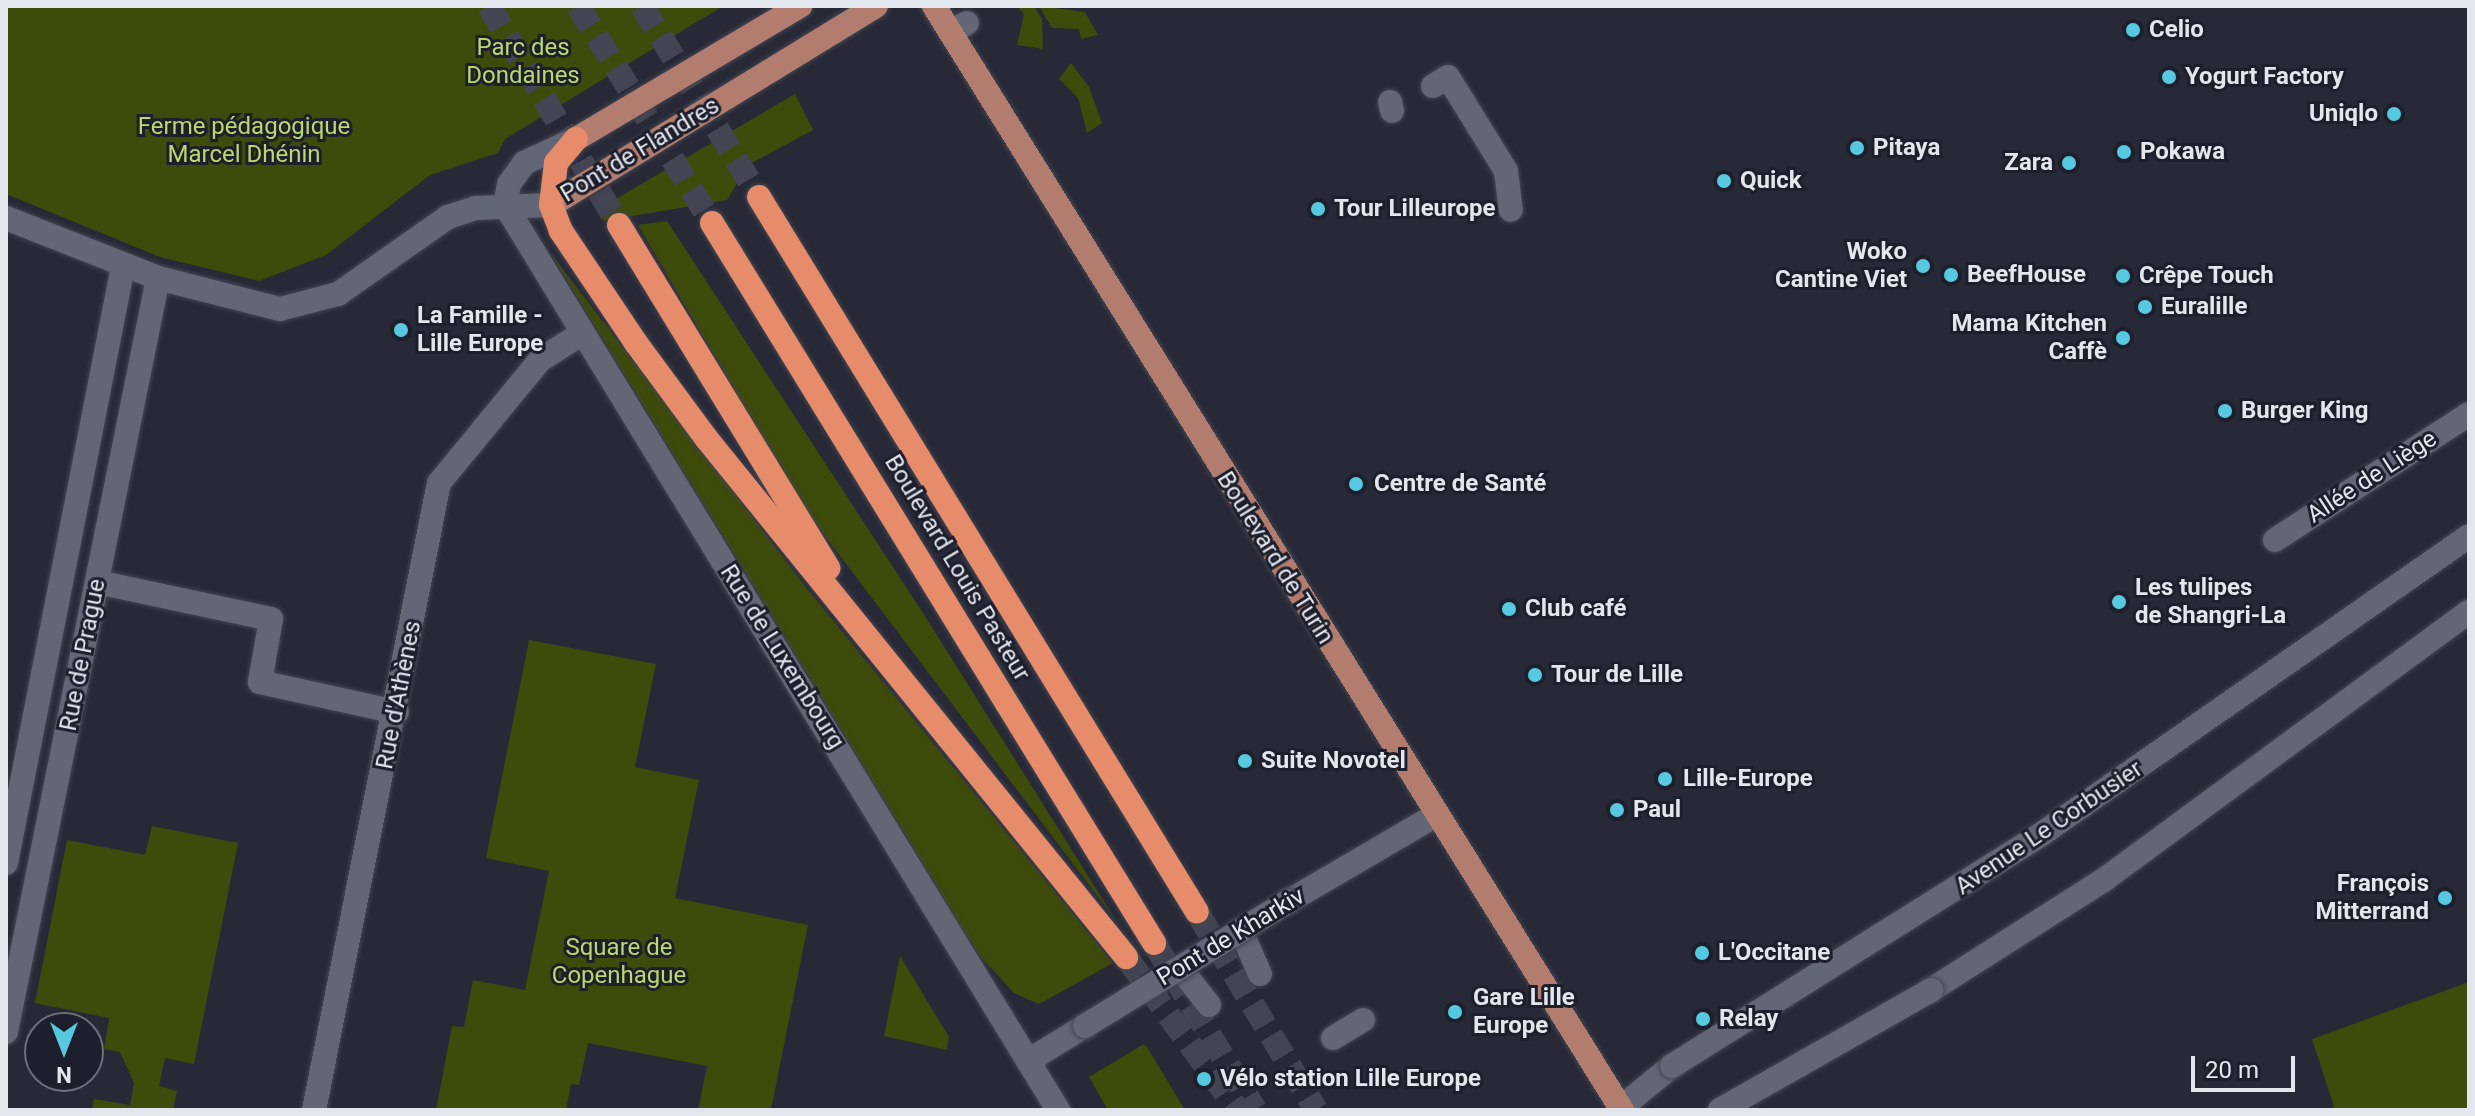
<!DOCTYPE html>
<meta charset="utf-8">
<style>
body{margin:0}
#map{position:relative;width:2475px;height:1116px;overflow:hidden;background:#272937;font-family:Roboto,sans-serif}
div>[style]{position:absolute}
[style*='--x']{left:calc(var(--x)*1px);top:calc(var(--y)*1px);width:calc(var(--w)*1px);rotate:calc(var(--a)*1deg)}
.green>*{inset:0;background:#3d4b0b}
.highway-tunnel>*{height:24px;margin-top:-12px;transform-origin:0;background:repeating-linear-gradient(90deg,#434552 0 24px,transparent 0 36px)}
.roads{filter:drop-shadow(0 0 2px #434550) drop-shadow(0 0 2px #434550)}
.street>*{height:24px;margin:-12px;padding:0 12px;transform-origin:12px;border-radius:12px;background:#636675}
.secondary>*{height:24px;margin:-12px;padding:0 12px;transform-origin:12px;border-radius:12px;background:#636675}
.primary>*{height:24px;margin:-12px;padding:0 12px;transform-origin:12px;border-radius:12px;background:#b27d6f}
.highway>*{height:24px;margin:-12px;padding:0 12px;transform-origin:12px;border-radius:12px;background:#e68c6b}
.bridges{filter:drop-shadow(0 0 2px #434550) drop-shadow(0 0 2px #434550)}
.street-bridge>*{height:24px;margin:-12px;padding:0 12px;transform-origin:12px;border-radius:12px;background:#636675}
.secondary-bridge>*{height:24px;margin:-12px;padding:0 12px;transform-origin:12px;border-radius:12px;background:#636675}
.dots>*{width:22px;height:22px;translate:-50% -50%;box-sizing:border-box;border:4px solid #1d202c;border-radius:50%}
span{translate:-50% -50%;white-space:nowrap;text-align:center;line-height:1.15;-webkit-text-stroke:6px #1d202c;paint-order:stroke}
.poi-label{font-size:24px;color:#e4e6ee;font-weight:700}
.left{translate:0 -50%;text-align:left}
.right{translate:-100% -50%;text-align:right}
.park-label{font-size:24px;color:#bbd869}
.street-label{font-size:24px;color:#e4e6ee}
.frame{position:absolute;inset:0;border:8px solid #e4e6ee;pointer-events:none}
.north{position:absolute;left:24px;top:1012px;width:80px;height:80px;box-sizing:border-box;background:#1d202c;border:2px solid #6d6f7a;border-radius:50%;rotate:180deg;font-size:22px;font-weight:700;line-height:32px;text-align:center;color:#e4e6ee}
.north::after{content:'';display:block;margin:auto;width:28px;height:36px;background:#56c9e1;clip-path:polygon(50% 0,100% 100%,50% 72%,0 100%)}
.scale{position:absolute;left:2191px;top:1056px;width:104px;height:36px;box-sizing:border-box;border:4px solid #e4e6ee;border-top:0;padding-left:10px;font-size:24px;line-height:28px;white-space:nowrap;color:#e4e6ee;-webkit-text-stroke:6px #1d202c;paint-order:stroke}
</style>
<div id="map">
<div class="green">
<div style="clip-path:polygon(6px 6px,723px 6px,505px 139px,498px 153px,430px 175px,326px 255px,259px 281px,160px 257px,6px 194px)"></div>
<div style="clip-path:polygon(1017px 6px,1034px 6px,1042px 19px,1043px 49px,1017px 45px,1024px 14px)"></div>
<div style="clip-path:polygon(1039px 6px,1085px 12px,1098px 35px,1081px 39px,1079px 29px,1052px 28px)"></div>
<div style="clip-path:polygon(1071px 63px,1089px 87px,1102px 123px,1087px 133px,1078px 98px,1059px 79px)"></div>
<div style="clip-path:polygon(795px 94px,813px 130px,748px 165px,727px 200px,603px 221px,597px 210px)"></div>
<div style="clip-path:polygon(667px 221px,923px 613px,1117px 922px,803px 507px,638px 225px)"></div>
<div style="clip-path:polygon(549px 251px,805px 586px,1113px 963px,1039px 1004px,1014px 993px,978px 954px)"></div>
<div style="clip-path:polygon(529px 640px,656px 664px,635px 767px,699px 780px,675px 898px,808px 925px,771px 1110px,698px 1110px,707px 1066px,588px 1043px,579px 1085px,571px 1084px,566px 1110px,436px 1110px,452px 1026px,464px 1027px,473px 980px,525px 990px,549px 871px,486px 858px)"></div>
<div style="clip-path:polygon(152px 826px,238px 843px,194px 1064px,165px 1058px,159px 1086px,177px 1091px,173px 1110px,92px 1110px,94px 1099px,130px 1105px,134px 1083px,120px 1052px,104px 1049px,109px 1018px,35px 1003px,67px 840px,145px 855px)"></div>
<div style="clip-path:polygon(900px 956px,949px 1037px,947px 1050px,884px 1036px)"></div>
<div style="clip-path:polygon(2469px 982px,2469px 1110px,2335px 1110px,2312px 1039px)"></div>
<div style="clip-path:polygon(1144px 1044px,1147px 1047px,1185px 1110px,1108px 1110px,1089px 1077px)"></div>
</div>
<div class="highway-tunnel">
<div style="--x:489;--y:6;--w:255;--a:59.3"></div>
<div style="--x:578;--y:6;--w:255;--a:58.3"></div>
<div style="--x:642;--y:6;--w:224;--a:58.5"></div>
<div style="--x:1197;--y:912;--w:231;--a:59"></div>
<div style="--x:1154;--y:943;--w:195;--a:58.8"></div>
<div style="--x:1126;--y:957;--w:190;--a:53.8"></div>
</div>
<div class="roads">
<div class="street">
<div style="--x:950;--y:32;--w:19;--a:-28"></div>
<div style="--x:1433;--y:86;--w:17;--a:-31"></div>
<div style="--x:1448;--y:77;--w:110;--a:58.3"></div>
<div style="--x:1506;--y:171;--w:39;--a:83"></div>
<div style="--x:1390;--y:102;--w:9;--a:77"></div>
<div style="--x:2275;--y:540;--w:231;--a:-33"></div>
<div style="--x:97;--y:582;--w:178;--a:12"></div>
<div style="--x:271;--y:619;--w:64;--a:99.9"></div>
<div style="--x:260;--y:682;--w:140;--a:12.4"></div>
<div style="--x:6;--y:863;--w:608;--a:-78.91"></div>
<div style="--x:1289;--y:901;--w:170;--a:-30.3"></div>
<div style="--x:1241;--y:931;--w:47;--a:66.2"></div>
<div style="--x:1180;--y:968;--w:47;--a:51.9"></div>
<div style="--x:6;--y:1032;--w:769;--a:-78.6"></div>
<div style="--x:1333;--y:1038;--w:35;--a:-31"></div>
<div style="--x:1028;--y:1061;--w:67;--a:-31.6"></div>
<div style="--x:314;--y:1110;--w:639;--a:-78.73"></div>
<div style="--x:439;--y:483;--w:159;--a:-50.6"></div>
<div style="--x:540;--y:360;--w:49;--a:-32.4"></div>
</div>
<div class="secondary">
<div style="--x:505;--y:205;--w:1061;--a:58.57"></div>
<div style="--x:505;--y:205;--w:21;--a:-79"></div>
<div style="--x:509;--y:184;--w:26;--a:-54"></div>
<div style="--x:524;--y:163;--w:57;--a:-24.8"></div>
<div style="--x:6;--y:218;--w:163;--a:21.5"></div>
<div style="--x:158;--y:278;--w:126;--a:14.3"></div>
<div style="--x:280;--y:309;--w:60;--a:-14.5"></div>
<div style="--x:338;--y:294;--w:134;--a:-35"></div>
<div style="--x:448;--y:217;--w:28;--a:-18"></div>
<div style="--x:475;--y:208;--w:76;--a:-2.3"></div>
<div style="--x:1931;--y:990;--w:206;--a:-32.5"></div>
<div style="--x:2105;--y:879;--w:451;--a:-36.3"></div>
<div style="--x:1618;--y:1110;--w:70;--a:-39.2"></div>
</div>
<div class="primary">
<div style="--x:934;--y:6;--w:1301;--a:58.07"></div>
<div style="--x:576;--y:139;--w:261;--a:-30.7"></div>
<div style="--x:551;--y:205;--w:381;--a:-31.5"></div>
</div>
<div class="highway">
<div style="--x:576;--y:139;--w:31;--a:130"></div>
<div style="--x:556;--y:163;--w:42;--a:96.8"></div>
<div style="--x:551;--y:205;--w:28;--a:69"></div>
<div style="--x:561;--y:231;--w:135;--a:56.2"></div>
<div style="--x:636;--y:343;--w:118;--a:53.6"></div>
<div style="--x:706;--y:438;--w:668;--a:51.02"></div>
<div style="--x:759;--y:197;--w:838;--a:58.51"></div>
<div style="--x:712;--y:223;--w:845;--a:58.45"></div>
<div style="--x:619;--y:225;--w:402;--a:58.6"></div>
</div>
</div>
<div class="bridges">
<div class="street-bridge">
<div style="--x:1085;--y:1026;--w:239;--a:-31.5"></div>
</div>
<div class="secondary-bridge">
<div style="--x:1672;--y:1066;--w:438;--a:-32.1"></div>
<div style="--x:2043;--y:833;--w:519;--a:-34.88"></div>
<div style="--x:1720;--y:1110;--w:243;--a:-29.6"></div>
</div>
</div>
<div class="dots">
<div style="left:2133px;top:30px;background:#56c9e1"></div>
<div style="left:2169px;top:77px;background:#56c9e1"></div>
<div style="left:2394px;top:114px;background:#56c9e1"></div>
<div style="left:1857px;top:148px;background:#56c9e1"></div>
<div style="left:2124px;top:152px;background:#56c9e1"></div>
<div style="left:2069px;top:163px;background:#56c9e1"></div>
<div style="left:1724px;top:181px;background:#56c9e1"></div>
<div style="left:1318px;top:209px;background:#56c9e1"></div>
<div style="left:1923px;top:266px;background:#56c9e1"></div>
<div style="left:1951px;top:275px;background:#56c9e1"></div>
<div style="left:2123px;top:276px;background:#56c9e1"></div>
<div style="left:2145px;top:307px;background:#56c9e1"></div>
<div style="left:401px;top:330px;background:#56c9e1"></div>
<div style="left:2123px;top:338px;background:#56c9e1"></div>
<div style="left:2225px;top:411px;background:#56c9e1"></div>
<div style="left:1356px;top:484px;background:#56c9e1"></div>
<div style="left:2119px;top:602px;background:#56c9e1"></div>
<div style="left:1509px;top:609px;background:#56c9e1"></div>
<div style="left:1535px;top:675px;background:#56c9e1"></div>
<div style="left:1245px;top:761px;background:#56c9e1"></div>
<div style="left:1665px;top:779px;background:#56c9e1"></div>
<div style="left:1617px;top:810px;background:#56c9e1"></div>
<div style="left:2445px;top:898px;background:#56c9e1"></div>
<div style="left:1702px;top:953px;background:#56c9e1"></div>
<div style="left:1455px;top:1012px;background:#56c9e1"></div>
<div style="left:1703px;top:1019px;background:#56c9e1"></div>
<div style="left:1204px;top:1079px;background:#56c9e1"></div>
</div>
<div class="poi-label">
<span class="left" style="left:2149px;top:30px">Celio</span>
<span class="left" style="left:2185px;top:77px">Yogurt Factory</span>
<span class="right" style="left:2378px;top:114px">Uniqlo</span>
<span class="left" style="left:1873px;top:148px">Pitaya</span>
<span class="left" style="left:2140px;top:152px">Pokawa</span>
<span class="right" style="left:2053px;top:163px">Zara</span>
<span class="left" style="left:1740px;top:181px">Quick</span>
<span class="left" style="left:1334px;top:209px">Tour Lilleurope</span>
<span class="right" style="left:1907px;top:266px">Woko<br>Cantine Viet</span>
<span class="left" style="left:1967px;top:275px">BeefHouse</span>
<span class="left" style="left:2139px;top:276px">Crêpe Touch</span>
<span class="left" style="left:2161px;top:307px">Euralille</span>
<span class="left" style="left:417px;top:330px">La Famille -<br>Lille Europe</span>
<span class="right" style="left:2107px;top:338px">Mama Kitchen<br>Caffè</span>
<span class="left" style="left:2241px;top:411px">Burger King</span>
<span class="left" style="left:1374px;top:484px">Centre de Santé</span>
<span class="left" style="left:2135px;top:602px">Les tulipes<br>de Shangri-La</span>
<span class="left" style="left:1525px;top:609px">Club café</span>
<span class="left" style="left:1551px;top:675px">Tour de Lille</span>
<span class="left" style="left:1261px;top:761px">Suite Novotel</span>
<span class="left" style="left:1683px;top:779px">Lille-Europe</span>
<span class="left" style="left:1633px;top:810px">Paul</span>
<span class="right" style="left:2429px;top:898px">François<br>Mitterrand</span>
<span class="left" style="left:1718px;top:953px">L'Occitane</span>
<span class="left" style="left:1473px;top:1012px">Gare Lille<br>Europe</span>
<span class="left" style="left:1719px;top:1019px">Relay</span>
<span class="left" style="left:1220px;top:1079px">Vélo station Lille Europe</span>
</div>
<div class="park-label">
<span style="left:523px;top:62px">Parc des<br>Dondaines</span>
<span style="left:244px;top:141px">Ferme pédagogique<br>Marcel Dhénin</span>
<span style="left:619px;top:962px">Square de<br>Copenhague</span>
</div>
<div class="street-label">
<span style="left:640px;top:150px;rotate:-31deg">Pont de Flandres</span>
<span style="left:2372px;top:477px;rotate:-33deg">Allée de Liège</span>
<span style="left:1275px;top:558px;rotate:58deg">Boulevard de Turin</span>
<span style="left:957px;top:568px;rotate:59deg">Boulevard Louis Pasteur</span>
<span style="left:83px;top:655px;rotate:-79deg">Rue de Prague</span>
<span style="left:782px;top:657px;rotate:58deg">Rue de Luxembourg</span>
<span style="left:399px;top:695px;rotate:-79deg">Rue d'Athènes</span>
<span style="left:2049px;top:828px;rotate:-34deg">Avenue Le Corbusier</span>
<span style="left:1231px;top:937px;rotate:-31deg">Pont de Kharkiv</span>
</div>
<div class="frame"></div>
<div class="north">N</div>
<div class="scale">20 m</div>
</div>
